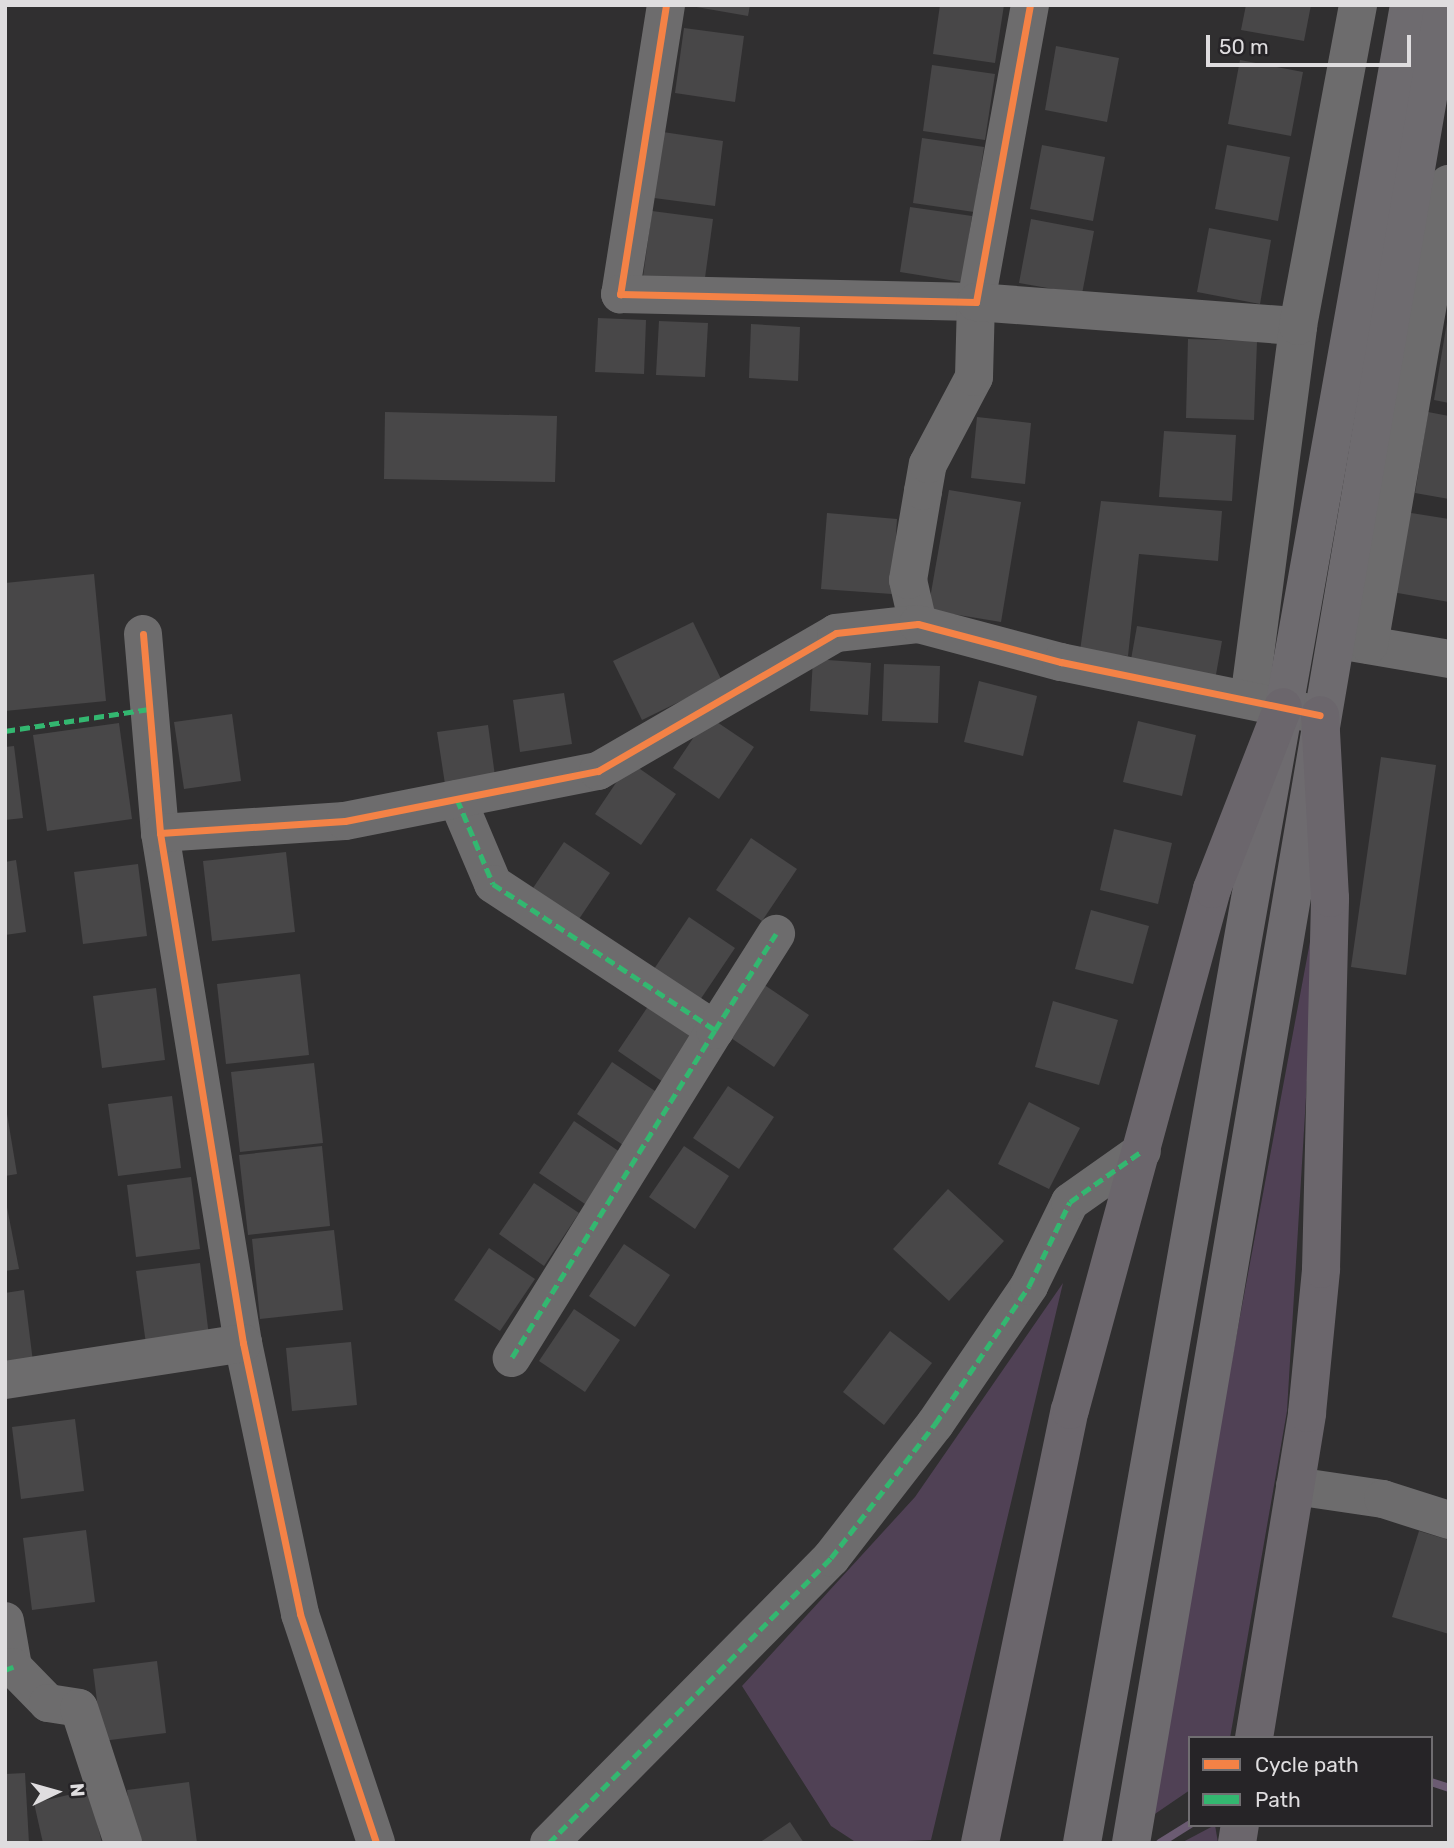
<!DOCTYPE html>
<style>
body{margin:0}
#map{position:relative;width:1454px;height:1848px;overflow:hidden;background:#302f30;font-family:Rubik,sans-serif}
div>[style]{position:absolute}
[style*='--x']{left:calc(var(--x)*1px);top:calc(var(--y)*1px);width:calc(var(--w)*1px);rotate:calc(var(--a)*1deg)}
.green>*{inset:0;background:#504155}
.stream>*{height:8px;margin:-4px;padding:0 4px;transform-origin:4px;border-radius:4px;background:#6b5b72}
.building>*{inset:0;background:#484748}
.minor>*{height:38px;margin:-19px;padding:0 19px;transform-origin:19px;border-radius:19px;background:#6d6c6d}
.major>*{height:38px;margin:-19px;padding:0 19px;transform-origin:19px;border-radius:19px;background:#6e6b6f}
.highway>*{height:38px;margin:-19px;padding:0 19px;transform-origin:19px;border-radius:19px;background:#6b666c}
.quiet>*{height:5px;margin-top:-2.5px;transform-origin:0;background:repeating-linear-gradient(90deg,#33b770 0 10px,transparent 0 15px)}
.cycleway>*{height:7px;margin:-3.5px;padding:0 3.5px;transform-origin:3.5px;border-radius:3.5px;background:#f48246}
span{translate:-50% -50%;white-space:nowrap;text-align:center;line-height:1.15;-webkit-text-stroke:5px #262427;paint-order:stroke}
.frame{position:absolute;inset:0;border:7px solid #dfdddf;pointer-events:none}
.legend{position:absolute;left:1188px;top:1736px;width:245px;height:91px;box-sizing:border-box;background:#262427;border:2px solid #706e71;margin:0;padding:9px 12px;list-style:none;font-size:21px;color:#dfdddf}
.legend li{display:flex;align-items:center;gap:14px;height:35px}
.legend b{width:35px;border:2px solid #706e71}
.north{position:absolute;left:21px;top:1757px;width:70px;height:70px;-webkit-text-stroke:5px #262427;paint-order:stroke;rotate:85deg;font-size:19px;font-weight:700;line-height:28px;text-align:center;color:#dfdddf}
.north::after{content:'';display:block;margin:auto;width:24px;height:32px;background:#dfdddf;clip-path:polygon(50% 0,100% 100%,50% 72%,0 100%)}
.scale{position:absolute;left:1206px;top:35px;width:205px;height:32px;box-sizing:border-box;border:4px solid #dfdddf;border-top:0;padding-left:9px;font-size:21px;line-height:24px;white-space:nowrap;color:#dfdddf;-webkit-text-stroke:5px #262427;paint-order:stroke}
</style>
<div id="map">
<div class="green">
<div style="clip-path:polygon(1318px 899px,1287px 1411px,1230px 1738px,1190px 1738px,1190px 1790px,1146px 1820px)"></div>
<div style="clip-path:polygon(1063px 1283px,931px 1840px,857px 1843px,831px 1826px,742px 1686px,915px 1497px)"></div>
<div style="clip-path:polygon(1215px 1825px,1218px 1843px,1181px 1843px)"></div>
</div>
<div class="stream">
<div style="--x:1431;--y:1782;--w:19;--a:18"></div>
<div style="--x:1160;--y:1843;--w:36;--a:-32"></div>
</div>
<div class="building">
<div style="clip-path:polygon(685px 5px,750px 5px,748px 16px)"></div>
<div style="clip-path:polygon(940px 5px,1004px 5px,995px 63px,933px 54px)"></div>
<div style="clip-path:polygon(1246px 5px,1311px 5px,1304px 41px,1241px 30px)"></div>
<div style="clip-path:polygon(684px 28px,744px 36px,735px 102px,675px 93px)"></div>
<div style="clip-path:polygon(1056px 46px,1119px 58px,1107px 122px,1045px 110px)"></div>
<div style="clip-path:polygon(1240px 60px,1303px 72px,1291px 136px,1228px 124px)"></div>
<div style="clip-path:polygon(932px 65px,995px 74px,985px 140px,923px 131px)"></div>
<div style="clip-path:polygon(663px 132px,723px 141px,715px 206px,654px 198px)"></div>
<div style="clip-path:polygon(922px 138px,984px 147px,974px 212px,913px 203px)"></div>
<div style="clip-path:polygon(1042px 145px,1105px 157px,1093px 221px,1030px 209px)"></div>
<div style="clip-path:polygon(1227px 145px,1290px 157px,1278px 221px,1215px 209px)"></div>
<div style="clip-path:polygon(910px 207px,972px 216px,962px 282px,900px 272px)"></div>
<div style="clip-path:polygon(652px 211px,713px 219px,704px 285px,643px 277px)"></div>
<div style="clip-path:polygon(1031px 219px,1094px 231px,1082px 294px,1019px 283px)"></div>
<div style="clip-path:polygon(1209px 228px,1271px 240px,1260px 304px,1197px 292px)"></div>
<div style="clip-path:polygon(598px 318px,646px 320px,644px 374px,595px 372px)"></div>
<div style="clip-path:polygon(659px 321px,708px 323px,705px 377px,656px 375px)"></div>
<div style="clip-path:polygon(1447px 322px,1449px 322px,1449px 403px,1434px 400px)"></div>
<div style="clip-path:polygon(751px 324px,800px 327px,798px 381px,749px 378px)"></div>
<div style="clip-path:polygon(1188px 339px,1257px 341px,1254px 420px,1186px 418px)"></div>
<div style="clip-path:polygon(385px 412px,557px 416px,555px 482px,384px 479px)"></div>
<div style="clip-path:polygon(1428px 412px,1449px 416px,1449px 499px,1415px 493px)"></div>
<div style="clip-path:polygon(977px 417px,1031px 423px,1025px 484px,971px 478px)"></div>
<div style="clip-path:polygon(1164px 431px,1236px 435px,1232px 501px,1159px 497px)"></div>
<div style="clip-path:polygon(949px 490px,1021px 502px,1001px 622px,928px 610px)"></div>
<div style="clip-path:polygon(1101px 501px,1222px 511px,1218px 561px,1139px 554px,1128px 656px,1080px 651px)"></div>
<div style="clip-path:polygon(1405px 512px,1449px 519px,1449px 602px,1392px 592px)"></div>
<div style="clip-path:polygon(827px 513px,897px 519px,892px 594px,821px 589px)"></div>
<div style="clip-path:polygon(94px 574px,106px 701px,5px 711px,5px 583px)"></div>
<div style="clip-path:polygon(693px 622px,722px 681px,642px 720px,613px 661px)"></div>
<div style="clip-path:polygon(1137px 626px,1222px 641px,1215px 680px,1130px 665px)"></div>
<div style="clip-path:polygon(813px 659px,871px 663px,868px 715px,810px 711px)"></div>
<div style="clip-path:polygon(884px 664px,940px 666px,938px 723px,882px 721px)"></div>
<div style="clip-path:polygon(979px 681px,1037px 696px,1023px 756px,964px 742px)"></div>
<div style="clip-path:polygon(564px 693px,572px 744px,520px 752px,513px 700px)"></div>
<div style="clip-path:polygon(232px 714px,241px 781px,184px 789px,174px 722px)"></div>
<div style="clip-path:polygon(708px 716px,754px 747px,719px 799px,673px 768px)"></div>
<div style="clip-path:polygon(1138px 721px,1196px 735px,1182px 796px,1123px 782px)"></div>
<div style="clip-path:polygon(119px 723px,132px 819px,47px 831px,33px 735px)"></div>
<div style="clip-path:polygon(488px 725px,495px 776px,445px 784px,437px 732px)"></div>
<div style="clip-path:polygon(14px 746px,23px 818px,5px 820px,5px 747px)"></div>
<div style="clip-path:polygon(1381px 757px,1436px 765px,1406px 975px,1351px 967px)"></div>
<div style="clip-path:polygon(630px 762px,676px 794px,641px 845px,595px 814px)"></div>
<div style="clip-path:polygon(1114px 829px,1172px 843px,1158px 904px,1100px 890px)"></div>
<div style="clip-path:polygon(751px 838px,797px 869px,762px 921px,716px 890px)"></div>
<div style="clip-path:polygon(564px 842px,610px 873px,575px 925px,529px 894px)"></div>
<div style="clip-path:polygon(286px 852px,295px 932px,212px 941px,203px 861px)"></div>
<div style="clip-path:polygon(16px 860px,26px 932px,5px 935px,5px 862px)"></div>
<div style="clip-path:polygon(138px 864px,147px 936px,83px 944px,74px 872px)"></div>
<div style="clip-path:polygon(1091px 910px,1149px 926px,1133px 984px,1075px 969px)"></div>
<div style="clip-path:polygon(689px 917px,735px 948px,700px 1000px,654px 969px)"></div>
<div style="clip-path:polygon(300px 974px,309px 1055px,226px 1064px,217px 984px)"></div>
<div style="clip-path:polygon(763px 984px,809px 1015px,774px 1067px,728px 1036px)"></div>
<div style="clip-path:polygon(156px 988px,165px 1060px,102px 1068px,93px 996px)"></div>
<div style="clip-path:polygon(653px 999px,698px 1030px,663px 1082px,618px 1051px)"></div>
<div style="clip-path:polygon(1053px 1001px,1118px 1020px,1099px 1085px,1035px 1067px)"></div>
<div style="clip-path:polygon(612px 1062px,658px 1093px,623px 1145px,577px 1114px)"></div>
<div style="clip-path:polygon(314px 1063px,323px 1143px,240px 1152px,231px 1072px)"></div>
<div style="clip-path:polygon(728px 1086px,774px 1117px,739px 1169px,693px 1138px)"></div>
<div style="clip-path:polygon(172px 1096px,181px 1168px,118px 1176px,108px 1104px)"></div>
<div style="clip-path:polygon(5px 1102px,17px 1174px,5px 1176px)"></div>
<div style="clip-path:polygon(1029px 1102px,1080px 1128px,1049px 1189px,998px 1164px)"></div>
<div style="clip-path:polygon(574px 1121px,620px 1152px,585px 1204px,539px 1173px)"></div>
<div style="clip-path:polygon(322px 1146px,330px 1226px,248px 1235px,239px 1155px)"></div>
<div style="clip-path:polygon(684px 1146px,729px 1176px,695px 1229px,649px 1197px)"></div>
<div style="clip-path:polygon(191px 1177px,200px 1249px,136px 1257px,127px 1185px)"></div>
<div style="clip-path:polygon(534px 1183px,579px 1213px,544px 1266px,499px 1234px)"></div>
<div style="clip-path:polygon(948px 1189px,1004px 1241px,949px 1301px,893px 1249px)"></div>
<div style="clip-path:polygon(5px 1197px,19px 1269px,5px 1271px)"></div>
<div style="clip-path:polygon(334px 1230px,343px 1310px,260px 1319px,252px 1239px)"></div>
<div style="clip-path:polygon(624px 1244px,670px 1275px,635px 1327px,589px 1296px)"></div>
<div style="clip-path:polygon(489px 1248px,535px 1279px,500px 1331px,454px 1300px)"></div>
<div style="clip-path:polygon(200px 1263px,209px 1336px,146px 1344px,136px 1271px)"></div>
<div style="clip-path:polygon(24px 1290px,33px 1362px,5px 1366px,5px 1293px)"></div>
<div style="clip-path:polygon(574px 1309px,620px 1340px,585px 1392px,539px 1361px)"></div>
<div style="clip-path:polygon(890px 1331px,932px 1363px,884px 1425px,843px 1392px)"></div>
<div style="clip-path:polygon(351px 1342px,357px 1405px,292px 1411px,286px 1348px)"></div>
<div style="clip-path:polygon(75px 1419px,84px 1491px,21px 1499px,12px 1427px)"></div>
<div style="clip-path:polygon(86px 1530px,95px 1602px,32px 1610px,23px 1538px)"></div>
<div style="clip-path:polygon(1419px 1531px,1449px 1540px,1449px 1634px,1392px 1617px)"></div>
<div style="clip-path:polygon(157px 1661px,166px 1733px,102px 1741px,93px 1669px)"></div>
<div style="clip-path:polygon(25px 1773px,29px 1843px,5px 1843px,5px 1774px)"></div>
<div style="clip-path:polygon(189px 1782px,197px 1843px,133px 1843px,127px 1790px)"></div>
<div style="clip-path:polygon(89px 1790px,102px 1843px,43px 1843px,34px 1803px)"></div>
<div style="clip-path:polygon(790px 1822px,804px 1843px,759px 1843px)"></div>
</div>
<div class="minor">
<div style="--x:666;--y:5;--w:293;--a:99"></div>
<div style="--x:620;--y:294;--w:356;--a:1.3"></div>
<div style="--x:976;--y:302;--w:302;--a:-79.7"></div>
<div style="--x:918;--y:624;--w:45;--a:-102.8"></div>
<div style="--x:908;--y:580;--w:90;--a:-80.4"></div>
<div style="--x:923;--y:491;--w:27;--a:-80"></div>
<div style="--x:928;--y:464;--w:98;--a:-62.1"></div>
<div style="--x:974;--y:377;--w:75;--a:-88.5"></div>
<div style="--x:976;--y:302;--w:323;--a:4.3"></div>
<div style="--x:143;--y:634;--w:200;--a:85.1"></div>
<div style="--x:160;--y:833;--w:517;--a:80.76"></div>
<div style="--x:243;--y:1343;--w:277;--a:78.1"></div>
<div style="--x:300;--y:1614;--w:241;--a:71.6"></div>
<div style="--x:1344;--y:641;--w:107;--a:9.7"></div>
<div style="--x:1369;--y:645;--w:468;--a:-80.2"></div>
<div style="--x:1249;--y:700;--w:377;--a:-82.5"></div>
<div style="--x:1298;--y:326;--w:327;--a:-79.4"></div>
<div style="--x:457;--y:799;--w:92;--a:67"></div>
<div style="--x:493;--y:884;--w:266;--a:33.3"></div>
<div style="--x:715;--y:1030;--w:386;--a:121.8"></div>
<div style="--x:160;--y:833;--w:185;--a:-3.7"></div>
<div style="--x:345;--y:821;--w:258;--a:-11.2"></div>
<div style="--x:598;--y:771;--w:275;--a:-30.1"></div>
<div style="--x:836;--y:633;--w:82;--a:-6.3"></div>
<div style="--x:918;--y:624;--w:148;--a:14.9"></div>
<div style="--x:1061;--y:662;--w:258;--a:11.6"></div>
<div style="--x:715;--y:1030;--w:114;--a:-57.6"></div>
<div style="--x:5;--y:1380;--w:241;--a:-8.8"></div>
<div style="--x:1295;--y:1486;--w:89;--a:8.4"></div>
<div style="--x:1383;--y:1499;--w:69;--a:17.7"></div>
<div style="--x:5;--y:1621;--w:47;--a:80.1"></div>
<div style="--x:13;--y:1667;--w:50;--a:45.8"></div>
<div style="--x:48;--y:1703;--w:31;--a:9"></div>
<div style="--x:79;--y:1708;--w:142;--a:71.9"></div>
<div style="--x:549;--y:1843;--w:401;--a:-45.3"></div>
<div style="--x:831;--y:1558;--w:170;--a:-52.2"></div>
<div style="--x:935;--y:1424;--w:167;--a:-55.7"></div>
<div style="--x:1029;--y:1286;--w:93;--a:-64"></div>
<div style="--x:1070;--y:1202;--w:88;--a:-35.3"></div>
</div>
<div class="major">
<div style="--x:1082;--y:1843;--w:1867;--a:-79.91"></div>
<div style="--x:1131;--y:1843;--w:1864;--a:-80.34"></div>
</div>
<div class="highway">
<div style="--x:1254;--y:1738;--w:329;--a:-80.7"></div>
<div style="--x:1307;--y:1413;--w:145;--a:-84.4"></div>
<div style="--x:1321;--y:1269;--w:371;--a:-88.6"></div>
<div style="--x:1330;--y:898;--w:183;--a:-93.1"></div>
<div style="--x:980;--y:1843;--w:442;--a:-78.3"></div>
<div style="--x:1070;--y:1410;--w:540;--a:-74.75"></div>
<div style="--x:1212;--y:889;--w:195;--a:-68.7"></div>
<div style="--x:1237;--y:1843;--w:18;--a:-81"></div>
</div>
<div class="quiet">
<div style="--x:5;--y:731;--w:146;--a:-8.7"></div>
<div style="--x:457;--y:799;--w:92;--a:67"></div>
<div style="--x:493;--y:884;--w:266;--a:33.3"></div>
<div style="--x:715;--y:1030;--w:386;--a:121.8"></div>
<div style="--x:715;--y:1030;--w:114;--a:-57.6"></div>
<div style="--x:5;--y:1670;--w:9;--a:-21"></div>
<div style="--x:549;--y:1843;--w:401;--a:-45.3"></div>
<div style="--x:831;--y:1558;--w:170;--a:-52.2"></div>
<div style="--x:935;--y:1424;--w:167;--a:-55.7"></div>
<div style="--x:1029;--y:1286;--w:93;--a:-64"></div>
<div style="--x:1070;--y:1202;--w:88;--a:-35.3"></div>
</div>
<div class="cycleway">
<div style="--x:666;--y:5;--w:293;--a:99"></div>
<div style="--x:620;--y:294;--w:356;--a:1.3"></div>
<div style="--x:976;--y:302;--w:302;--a:-79.7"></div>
<div style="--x:143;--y:634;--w:200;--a:85.1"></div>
<div style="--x:160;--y:833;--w:517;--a:80.76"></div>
<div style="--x:243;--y:1343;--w:277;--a:78.1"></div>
<div style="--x:300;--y:1614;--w:241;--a:71.6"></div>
<div style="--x:160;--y:833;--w:185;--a:-3.7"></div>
<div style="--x:345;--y:821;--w:258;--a:-11.2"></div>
<div style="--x:598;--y:771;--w:275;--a:-30.1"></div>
<div style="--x:836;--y:633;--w:82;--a:-6.3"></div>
<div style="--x:918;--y:624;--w:148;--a:14.9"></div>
<div style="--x:1061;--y:662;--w:264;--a:11.6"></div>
</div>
<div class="frame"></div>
<ul class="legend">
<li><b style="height:9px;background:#f48246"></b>Cycle path</li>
<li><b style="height:9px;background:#33b770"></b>Path</li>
</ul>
<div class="north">N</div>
<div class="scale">50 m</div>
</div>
